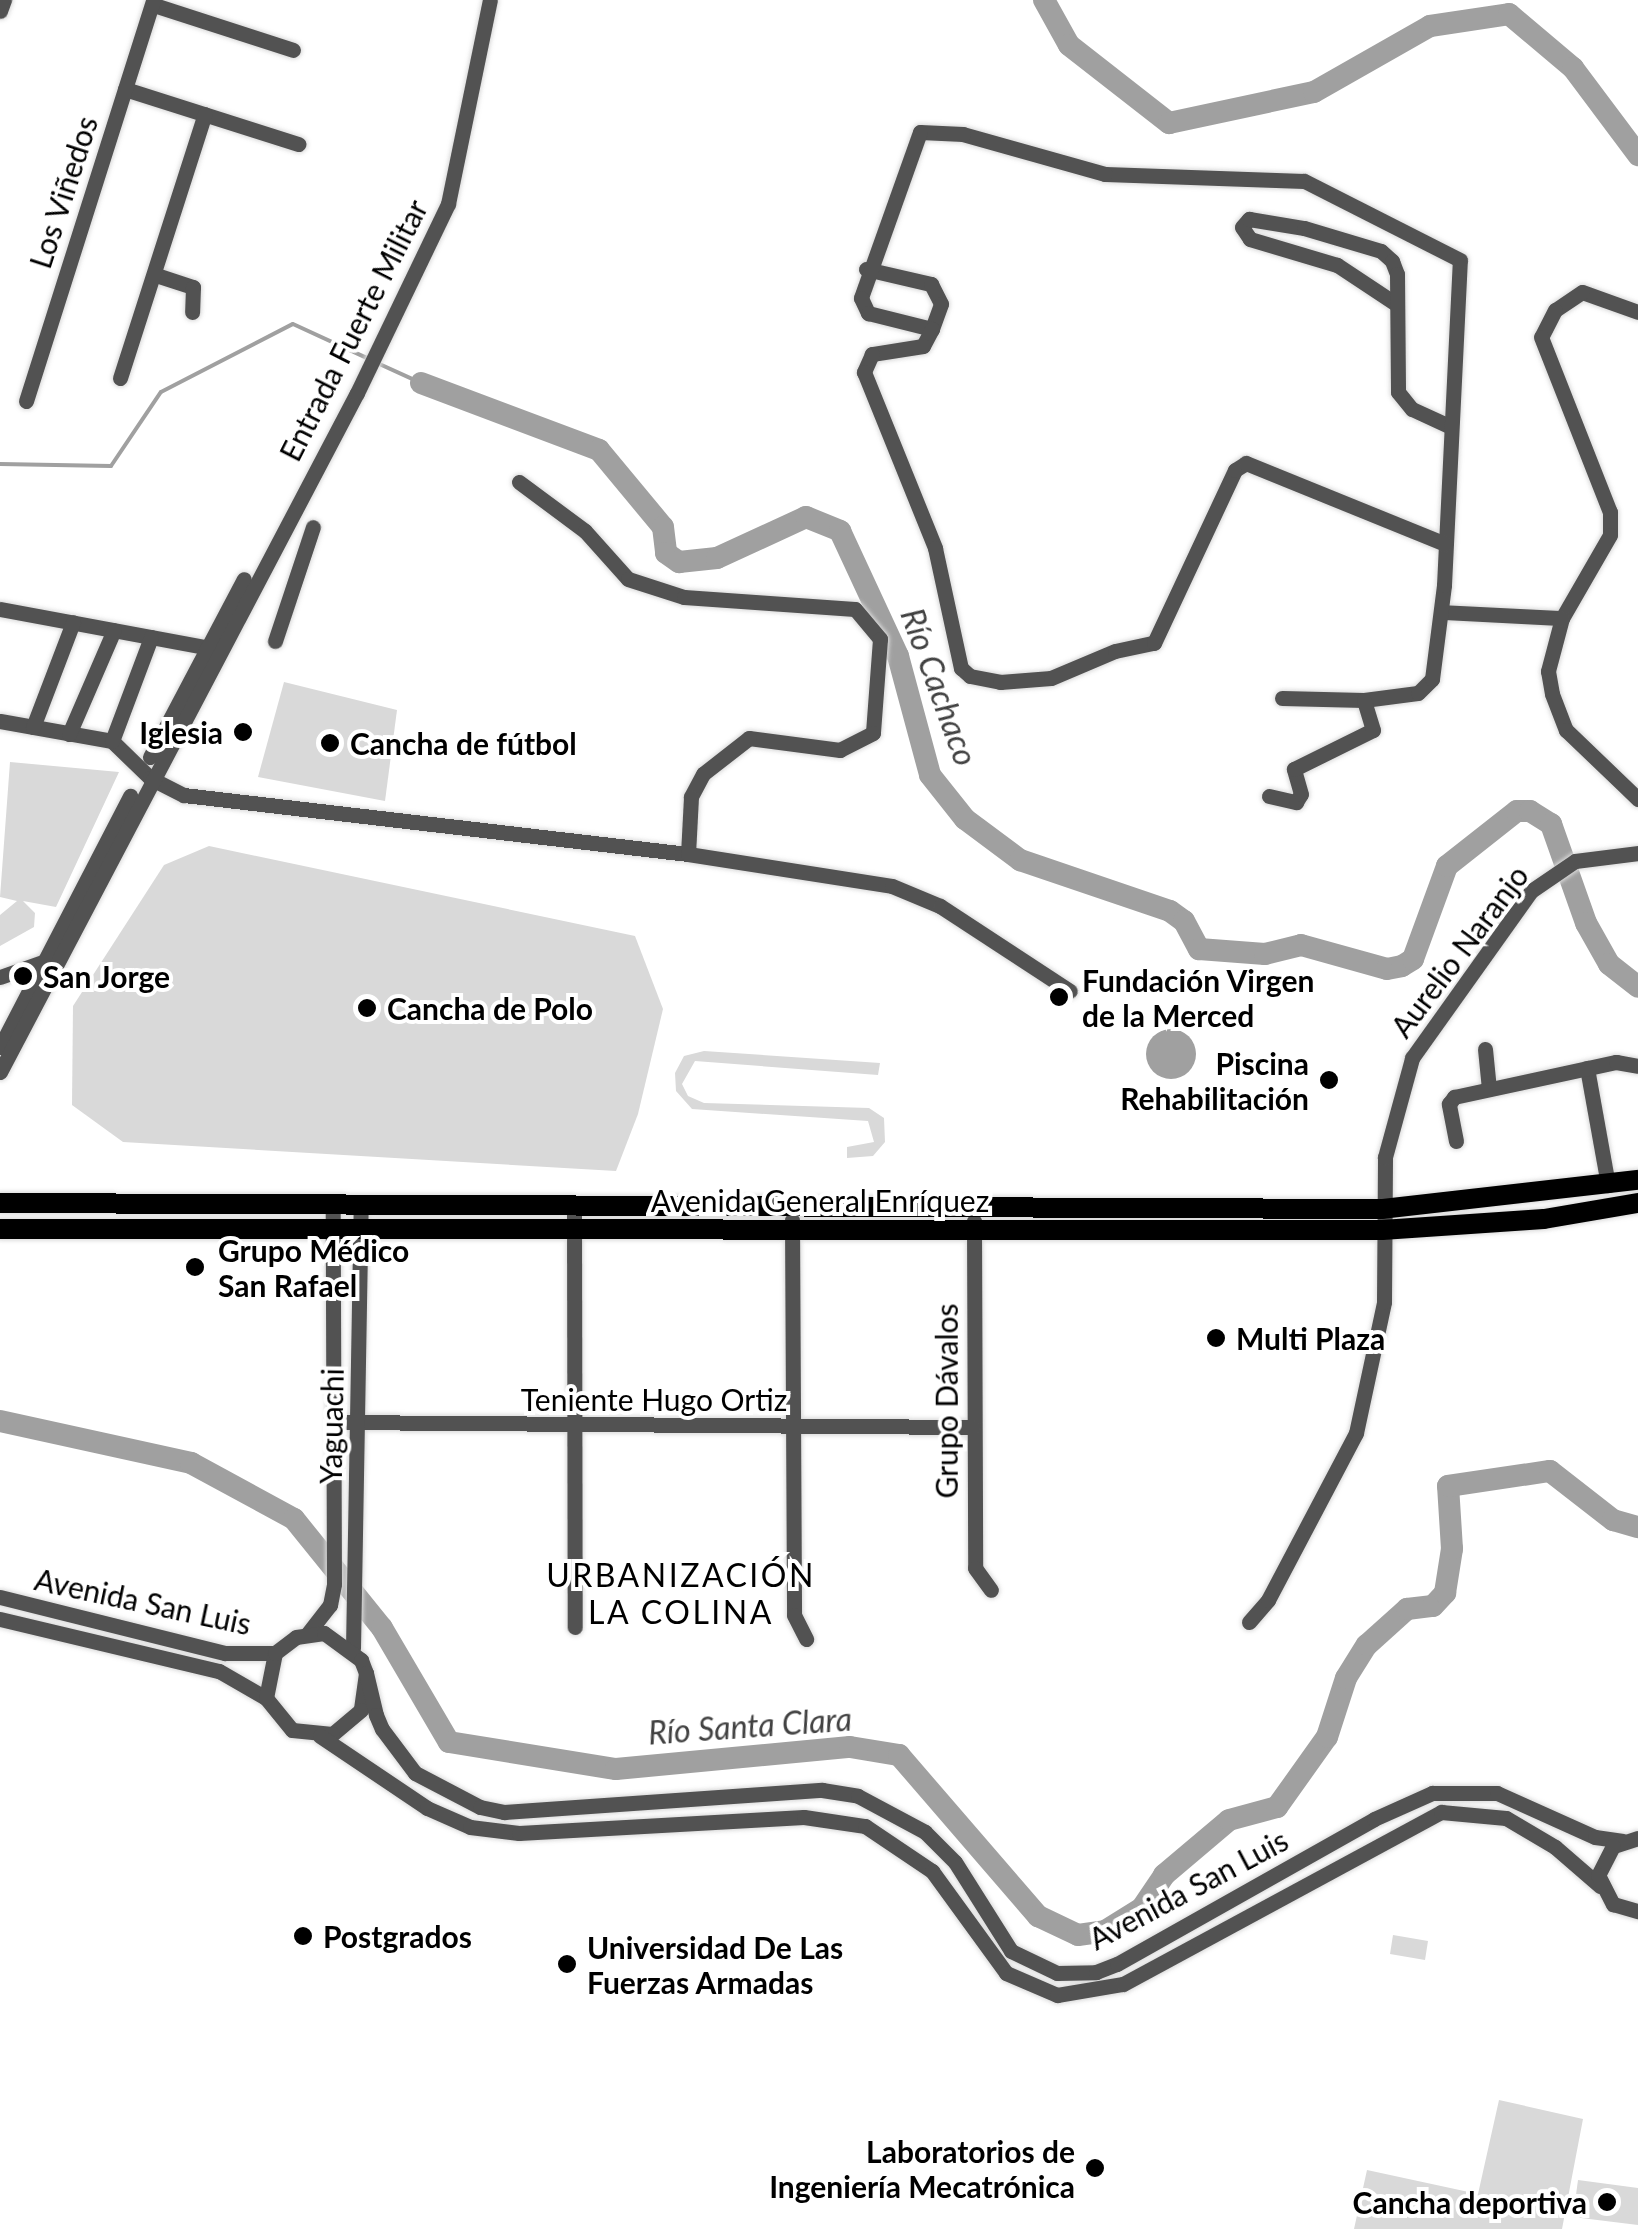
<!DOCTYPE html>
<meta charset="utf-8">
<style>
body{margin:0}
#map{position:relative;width:1638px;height:2229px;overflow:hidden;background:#fff;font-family:Lato,sans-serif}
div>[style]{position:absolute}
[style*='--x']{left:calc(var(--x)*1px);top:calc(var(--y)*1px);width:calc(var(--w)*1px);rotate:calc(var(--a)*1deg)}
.green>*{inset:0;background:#d9d9d9}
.water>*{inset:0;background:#a0a0a0}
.round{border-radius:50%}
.stream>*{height:4px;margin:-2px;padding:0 2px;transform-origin:2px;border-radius:2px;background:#a0a0a0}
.river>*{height:22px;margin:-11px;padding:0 11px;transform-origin:11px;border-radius:11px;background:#a0a0a0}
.roads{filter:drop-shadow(0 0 2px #dbdbdb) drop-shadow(0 0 2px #dbdbdb)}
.minor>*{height:15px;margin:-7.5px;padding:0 7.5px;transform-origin:7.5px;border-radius:7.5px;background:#525252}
.major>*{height:20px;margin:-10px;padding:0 10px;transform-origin:10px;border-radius:10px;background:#000}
.dots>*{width:28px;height:28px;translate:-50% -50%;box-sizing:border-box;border:5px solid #fff;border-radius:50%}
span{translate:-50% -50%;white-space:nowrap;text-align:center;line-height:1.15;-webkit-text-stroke:8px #fff;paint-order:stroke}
.street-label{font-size:30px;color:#000}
.poi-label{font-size:30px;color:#000;font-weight:700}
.right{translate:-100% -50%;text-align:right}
.left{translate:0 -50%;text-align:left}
.water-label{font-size:32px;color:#414141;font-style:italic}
.neighbourhood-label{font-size:32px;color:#000;letter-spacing:2.5px}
</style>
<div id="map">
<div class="green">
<div style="clip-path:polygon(284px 682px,397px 710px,385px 801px,258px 777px)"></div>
<div style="clip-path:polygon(10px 762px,119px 772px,56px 907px,23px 901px,35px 913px,34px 927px,0 946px,0 915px,17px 901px,0 897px)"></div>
<div style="clip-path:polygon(209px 846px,635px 936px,663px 1009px,638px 1114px,616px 1171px,123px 1142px,72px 1105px,73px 1006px,164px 865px)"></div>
<div style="clip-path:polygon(704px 1051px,880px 1063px,878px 1075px,695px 1061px,682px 1084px,688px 1096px,704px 1103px,869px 1108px,884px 1118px,885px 1142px,873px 1156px,847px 1158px,847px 1147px,874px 1142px,868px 1121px,692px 1109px,676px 1091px,675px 1073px,684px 1056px)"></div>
<div style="clip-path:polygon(1393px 1935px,1428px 1941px,1425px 1960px,1390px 1954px)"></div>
<div style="clip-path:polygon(1499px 2100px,1583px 2119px,1562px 2229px,1354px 2229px,1367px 2170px,1478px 2194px)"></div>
<div style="clip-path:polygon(1578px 2180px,1638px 2188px,1638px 2225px,1573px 2217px)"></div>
</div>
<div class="water">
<div class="round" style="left:1146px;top:1029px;width:50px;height:50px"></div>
</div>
<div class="stream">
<div style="--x:375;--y:362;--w:51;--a:24.5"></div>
<div style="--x:0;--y:464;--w:111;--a:1"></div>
<div style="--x:111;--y:466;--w:89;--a:-56"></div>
<div style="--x:161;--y:392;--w:148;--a:-27.3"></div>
<div style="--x:293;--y:324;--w:81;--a:24.7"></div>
</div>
<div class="river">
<div style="--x:1044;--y:0;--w:51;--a:60.9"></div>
<div style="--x:1069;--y:45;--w:127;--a:38"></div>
<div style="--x:1169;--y:123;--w:148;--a:-12.1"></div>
<div style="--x:1314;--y:92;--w:133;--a:-29.6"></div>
<div style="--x:1430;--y:26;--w:80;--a:-8.6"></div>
<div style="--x:1509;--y:14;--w:84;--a:40.2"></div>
<div style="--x:1573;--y:68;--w:109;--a:53.2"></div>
<div style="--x:421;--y:383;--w:190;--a:20.6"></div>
<div style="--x:599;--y:450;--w:100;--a:50.3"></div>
<div style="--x:663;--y:527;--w:26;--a:83"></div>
<div style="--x:666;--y:553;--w:16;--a:35"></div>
<div style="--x:679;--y:562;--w:38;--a:-6"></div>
<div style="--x:717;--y:558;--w:98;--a:-24.7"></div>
<div style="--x:806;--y:517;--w:37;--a:22"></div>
<div style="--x:840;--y:531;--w:138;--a:65.1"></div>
<div style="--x:898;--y:656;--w:123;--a:74.9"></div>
<div style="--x:930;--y:775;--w:56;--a:51.5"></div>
<div style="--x:965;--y:819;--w:69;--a:36.7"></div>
<div style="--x:1020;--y:860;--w:158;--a:18.8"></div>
<div style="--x:1170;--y:911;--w:17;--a:36"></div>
<div style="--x:1184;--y:921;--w:32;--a:62"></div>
<div style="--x:1199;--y:949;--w:66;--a:4.3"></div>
<div style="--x:1265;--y:954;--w:37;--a:-14"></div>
<div style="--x:1301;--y:945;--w:89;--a:15.6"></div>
<div style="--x:1387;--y:969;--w:15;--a:-11"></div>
<div style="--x:1402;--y:966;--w:13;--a:-32"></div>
<div style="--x:1413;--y:959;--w:99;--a:-69.9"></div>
<div style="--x:1447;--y:866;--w:89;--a:-38.2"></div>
<div style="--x:1517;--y:811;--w:13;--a:0"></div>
<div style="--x:1530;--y:811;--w:25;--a:32"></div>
<div style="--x:1551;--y:824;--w:105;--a:70.5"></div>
<div style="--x:1586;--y:923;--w:47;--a:60.7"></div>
<div style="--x:1609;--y:964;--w:37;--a:38"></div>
<div style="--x:0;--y:1421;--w:196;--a:12.4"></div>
<div style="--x:191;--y:1463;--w:117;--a:28.5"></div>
<div style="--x:294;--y:1519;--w:140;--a:51.1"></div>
<div style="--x:382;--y:1628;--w:132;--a:59.6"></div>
<div style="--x:449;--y:1742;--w:169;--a:9.2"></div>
<div style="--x:616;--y:1769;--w:235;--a:-5.4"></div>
<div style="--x:850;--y:1747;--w:50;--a:9.3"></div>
<div style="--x:899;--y:1755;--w:213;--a:49.2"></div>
<div style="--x:1038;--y:1916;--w:44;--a:25.4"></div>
<div style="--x:1078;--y:1935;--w:27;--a:-8"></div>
<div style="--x:1105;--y:1931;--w:44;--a:-31.9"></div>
<div style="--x:1142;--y:1908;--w:40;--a:-56"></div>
<div style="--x:1164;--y:1875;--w:85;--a:-40.2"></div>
<div style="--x:1229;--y:1820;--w:50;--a:-15.2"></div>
<div style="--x:1277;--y:1807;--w:86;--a:-54.5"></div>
<div style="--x:1327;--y:1737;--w:62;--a:-72.1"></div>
<div style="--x:1346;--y:1678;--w:39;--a:-58"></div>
<div style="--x:1367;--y:1645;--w:54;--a:-42"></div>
<div style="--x:1407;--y:1609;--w:26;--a:-7"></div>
<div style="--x:1433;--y:1606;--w:18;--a:-47"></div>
<div style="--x:1445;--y:1593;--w:45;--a:-81"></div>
<div style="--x:1452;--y:1549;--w:63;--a:-93.6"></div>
<div style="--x:1448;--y:1486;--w:103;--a:-8.4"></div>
<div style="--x:1550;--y:1471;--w:80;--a:37.9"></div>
<div style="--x:1613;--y:1520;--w:26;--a:16"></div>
</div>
<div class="roads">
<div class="minor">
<div style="--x:154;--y:5;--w:146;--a:17.9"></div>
<div style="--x:0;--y:11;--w:12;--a:-70"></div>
<div style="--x:125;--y:89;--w:182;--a:17.6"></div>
<div style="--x:866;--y:269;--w:67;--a:13"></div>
<div style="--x:931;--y:284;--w:22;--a:63"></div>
<div style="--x:941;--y:304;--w:27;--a:110"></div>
<div style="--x:156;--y:275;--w:39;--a:18"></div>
<div style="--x:193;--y:287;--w:25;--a:92"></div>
<div style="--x:1396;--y:304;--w:71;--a:-146.5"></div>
<div style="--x:1337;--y:265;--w:91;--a:-163.4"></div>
<div style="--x:1250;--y:239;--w:14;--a:-124"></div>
<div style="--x:1242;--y:227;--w:11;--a:-49"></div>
<div style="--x:1249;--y:219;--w:56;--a:9.3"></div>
<div style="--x:1304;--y:228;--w:80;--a:16.6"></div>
<div style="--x:1381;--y:251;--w:15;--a:42"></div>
<div style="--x:1392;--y:261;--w:14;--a:69"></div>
<div style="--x:1397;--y:274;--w:118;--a:89.5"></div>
<div style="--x:1398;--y:392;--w:22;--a:51"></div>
<div style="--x:1412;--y:409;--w:41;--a:24.7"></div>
<div style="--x:1638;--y:312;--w:59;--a:-160.3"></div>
<div style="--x:1582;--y:292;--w:32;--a:146"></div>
<div style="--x:1555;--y:310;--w:30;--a:117"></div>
<div style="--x:1541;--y:337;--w:188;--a:68.5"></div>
<div style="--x:1610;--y:512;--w:23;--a:90"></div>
<div style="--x:1610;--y:535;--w:96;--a:120"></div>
<div style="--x:1562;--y:618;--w:55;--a:104.8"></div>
<div style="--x:1548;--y:671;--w:23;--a:80"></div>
<div style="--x:1552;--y:694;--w:39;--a:69"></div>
<div style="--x:1566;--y:730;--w:100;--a:43.8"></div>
<div style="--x:120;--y:378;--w:277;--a:-72.2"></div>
<div style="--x:26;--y:401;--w:421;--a:-72.4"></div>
<div style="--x:519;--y:482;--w:82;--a:36.6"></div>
<div style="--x:585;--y:531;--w:64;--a:48.1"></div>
<div style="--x:628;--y:579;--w:59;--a:17.8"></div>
<div style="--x:684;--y:597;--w:171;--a:4"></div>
<div style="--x:855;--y:609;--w:39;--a:50"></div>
<div style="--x:880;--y:639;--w:94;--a:94.3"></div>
<div style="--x:873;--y:733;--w:37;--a:153"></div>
<div style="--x:840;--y:750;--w:92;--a:-172.5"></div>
<div style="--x:749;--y:738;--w:58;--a:142"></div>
<div style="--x:703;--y:774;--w:26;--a:118"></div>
<div style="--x:691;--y:797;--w:57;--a:93"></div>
<div style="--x:0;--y:609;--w:215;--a:10.5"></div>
<div style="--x:1442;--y:612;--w:120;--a:2.9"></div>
<div style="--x:275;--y:641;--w:120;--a:-71.6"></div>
<div style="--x:1282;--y:698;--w:82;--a:1.4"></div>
<div style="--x:1364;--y:700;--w:54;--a:-7.4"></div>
<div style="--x:1418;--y:693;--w:20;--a:-45"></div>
<div style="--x:1432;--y:679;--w:95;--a:-82.7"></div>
<div style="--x:1444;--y:585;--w:325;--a:-87.2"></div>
<div style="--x:1460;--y:260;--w:175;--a:-153.1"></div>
<div style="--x:1304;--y:181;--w:199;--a:-178"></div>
<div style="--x:1105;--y:174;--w:148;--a:-164.3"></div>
<div style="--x:963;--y:134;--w:43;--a:-177.3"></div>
<div style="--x:920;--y:132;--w:176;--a:109.6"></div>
<div style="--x:861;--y:298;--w:17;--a:65"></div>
<div style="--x:868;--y:313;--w:66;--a:14"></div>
<div style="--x:932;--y:329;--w:19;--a:118"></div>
<div style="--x:923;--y:346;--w:52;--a:171.1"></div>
<div style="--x:872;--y:354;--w:20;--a:114"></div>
<div style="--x:864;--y:372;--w:190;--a:68"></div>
<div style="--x:935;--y:548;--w:123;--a:77.8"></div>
<div style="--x:961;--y:668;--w:12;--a:42"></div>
<div style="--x:970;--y:676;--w:31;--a:11"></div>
<div style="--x:1000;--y:682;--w:51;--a:-4.5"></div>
<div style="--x:1051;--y:678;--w:69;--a:-22.9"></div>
<div style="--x:1115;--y:651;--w:40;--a:-12"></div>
<div style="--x:1154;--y:643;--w:191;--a:-64.9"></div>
<div style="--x:1235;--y:470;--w:13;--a:-32"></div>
<div style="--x:1246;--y:463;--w:215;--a:22.1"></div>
<div style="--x:0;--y:721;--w:114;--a:10.1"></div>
<div style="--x:112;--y:741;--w:53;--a:44.2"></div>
<div style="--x:150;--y:778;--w:38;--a:27"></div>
<div style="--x:184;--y:795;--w:507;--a:6.68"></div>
<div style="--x:688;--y:854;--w:206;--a:8.9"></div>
<div style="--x:892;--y:886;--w:52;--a:22.6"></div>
<div style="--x:940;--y:906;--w:155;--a:33.2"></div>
<div style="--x:33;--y:727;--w:112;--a:-69.1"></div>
<div style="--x:69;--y:734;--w:113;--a:-66.6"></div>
<div style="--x:112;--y:741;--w:111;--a:-69.4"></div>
<div style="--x:150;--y:757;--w:201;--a:-62.2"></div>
<div style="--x:1269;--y:796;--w:28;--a:13"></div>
<div style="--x:1296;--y:802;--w:9;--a:-58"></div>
<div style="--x:1301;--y:794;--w:26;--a:-106"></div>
<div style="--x:1294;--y:769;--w:88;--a:-26.3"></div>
<div style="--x:1373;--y:730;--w:31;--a:-107"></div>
<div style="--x:0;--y:977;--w:51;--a:-19.5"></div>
<div style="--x:0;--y:1047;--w:283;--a:-62.6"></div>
<div style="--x:1485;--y:1049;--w:40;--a:84.3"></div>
<div style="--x:1587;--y:1068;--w:119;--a:79.8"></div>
<div style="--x:0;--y:1072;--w:767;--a:-62.27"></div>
<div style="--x:357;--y:393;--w:210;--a:-64.3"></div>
<div style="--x:448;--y:204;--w:208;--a:-78.4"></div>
<div style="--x:1456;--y:1141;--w:38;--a:-101"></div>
<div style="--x:1449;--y:1104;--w:9;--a:-54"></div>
<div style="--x:1454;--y:1097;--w:166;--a:-12.2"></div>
<div style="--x:1616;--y:1062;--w:22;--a:10"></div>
<div style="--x:574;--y:1207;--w:420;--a:89.9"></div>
<div style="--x:792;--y:1220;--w:395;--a:89.7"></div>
<div style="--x:794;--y:1615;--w:27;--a:63"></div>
<div style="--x:974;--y:1221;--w:347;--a:89.8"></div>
<div style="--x:975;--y:1568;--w:27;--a:54"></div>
<div style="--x:335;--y:1422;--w:638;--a:0.45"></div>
<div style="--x:0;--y:1597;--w:232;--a:14"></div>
<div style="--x:225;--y:1653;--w:50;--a:0"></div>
<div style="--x:0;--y:1619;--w:225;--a:13.4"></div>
<div style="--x:219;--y:1671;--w:54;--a:29.9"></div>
<div style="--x:1249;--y:1622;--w:29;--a:-49"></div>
<div style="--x:1268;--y:1600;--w:189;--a:-62.2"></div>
<div style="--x:1356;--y:1433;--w:134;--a:-77.9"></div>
<div style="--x:1384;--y:1302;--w:145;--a:-89.6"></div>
<div style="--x:1385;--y:1157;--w:103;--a:-74.7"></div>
<div style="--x:1412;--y:1058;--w:205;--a:-54.5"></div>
<div style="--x:1531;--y:891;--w:53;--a:-34.3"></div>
<div style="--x:1575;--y:861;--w:64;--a:-7.2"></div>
<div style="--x:308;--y:1633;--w:36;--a:-52"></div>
<div style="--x:330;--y:1605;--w:21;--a:-79"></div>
<div style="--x:334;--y:1584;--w:380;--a:-90.2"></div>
<div style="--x:353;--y:1648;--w:444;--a:-89"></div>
<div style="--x:366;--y:1673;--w:37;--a:98"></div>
<div style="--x:361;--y:1710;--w:38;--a:140"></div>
<div style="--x:332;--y:1734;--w:40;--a:-174.3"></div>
<div style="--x:292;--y:1730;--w:41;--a:-129.1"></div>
<div style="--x:266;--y:1698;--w:46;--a:-78.7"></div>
<div style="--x:275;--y:1653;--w:26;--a:-37"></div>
<div style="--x:296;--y:1637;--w:28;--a:-8"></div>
<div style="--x:324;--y:1633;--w:46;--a:36.1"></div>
<div style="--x:361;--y:1660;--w:14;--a:69"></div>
<div style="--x:366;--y:1673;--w:43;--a:76.6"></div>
<div style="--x:376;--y:1715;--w:15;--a:67"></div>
<div style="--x:382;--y:1729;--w:55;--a:53.1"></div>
<div style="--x:415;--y:1773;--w:73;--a:27.6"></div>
<div style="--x:480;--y:1807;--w:25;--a:12"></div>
<div style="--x:504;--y:1812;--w:319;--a:-4"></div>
<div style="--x:822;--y:1790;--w:36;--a:9"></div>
<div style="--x:858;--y:1796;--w:76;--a:28.2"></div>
<div style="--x:925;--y:1832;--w:42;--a:45"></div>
<div style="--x:955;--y:1862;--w:105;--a:57.8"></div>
<div style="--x:1011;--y:1951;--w:51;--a:25.6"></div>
<div style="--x:1057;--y:1973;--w:39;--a:-1"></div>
<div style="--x:1096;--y:1972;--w:22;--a:-21"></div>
<div style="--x:1117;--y:1964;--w:295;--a:-29.4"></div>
<div style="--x:1374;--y:1819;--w:64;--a:-24.1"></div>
<div style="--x:1432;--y:1793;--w:65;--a:0"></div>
<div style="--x:1497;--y:1793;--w:107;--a:24.2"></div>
<div style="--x:1595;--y:1837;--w:28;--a:8"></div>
<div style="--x:320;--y:1736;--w:129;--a:33.9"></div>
<div style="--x:427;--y:1808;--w:47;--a:23.8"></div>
<div style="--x:470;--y:1827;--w:49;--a:7"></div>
<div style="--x:519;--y:1833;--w:285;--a:-3.2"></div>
<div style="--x:804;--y:1817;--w:62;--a:8.4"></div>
<div style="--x:865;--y:1826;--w:81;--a:33.9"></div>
<div style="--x:932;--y:1871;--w:126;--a:54"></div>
<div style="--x:1006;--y:1973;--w:56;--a:23.3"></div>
<div style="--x:1057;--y:1995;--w:67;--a:-9.5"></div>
<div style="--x:1123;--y:1984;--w:362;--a:-28.4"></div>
<div style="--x:1441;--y:1812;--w:65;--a:5.3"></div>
<div style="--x:1506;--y:1818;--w:57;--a:30.6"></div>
<div style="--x:1555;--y:1847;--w:60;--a:40.9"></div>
<div style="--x:1638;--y:1838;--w:26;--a:162"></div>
<div style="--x:1613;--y:1846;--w:33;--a:117"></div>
<div style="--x:1598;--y:1875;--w:33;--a:63"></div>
<div style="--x:1613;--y:1904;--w:26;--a:16"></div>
</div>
<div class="major">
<div style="--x:0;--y:1203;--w:1382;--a:0.25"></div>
<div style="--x:1382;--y:1209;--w:258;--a:-6.5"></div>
<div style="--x:0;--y:1229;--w:1382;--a:0.04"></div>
<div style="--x:1382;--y:1230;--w:162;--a:-3.9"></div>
<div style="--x:1544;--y:1219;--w:95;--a:-9.7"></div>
</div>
</div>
<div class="dots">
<div style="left:243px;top:732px;background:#000"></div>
<div style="left:330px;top:743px;background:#000"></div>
<div style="left:23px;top:976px;background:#000"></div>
<div style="left:1059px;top:997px;background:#000"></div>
<div style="left:367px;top:1008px;background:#000"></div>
<div style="left:1329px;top:1080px;background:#000"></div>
<div style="left:195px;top:1267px;background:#000"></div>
<div style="left:1216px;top:1338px;background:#000"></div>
<div style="left:303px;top:1936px;background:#000"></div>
<div style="left:567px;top:1964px;background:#000"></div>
<div style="left:1095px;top:2168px;background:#000"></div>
<div style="left:1607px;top:2202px;background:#000"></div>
</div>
<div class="street-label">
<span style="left:63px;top:192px;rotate:-72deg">Los Viñedos</span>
<span style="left:353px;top:330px;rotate:-63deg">Entrada Fuerte Militar</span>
<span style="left:1459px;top:951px;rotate:-53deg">Aurelio Naranjo</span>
<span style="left:820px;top:1200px">Avenida General Enríquez</span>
<span style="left:654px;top:1399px">Teniente Hugo Ortiz</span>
<span style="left:946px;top:1401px;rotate:-90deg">Grupo Dávalos</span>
<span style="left:331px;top:1426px;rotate:-89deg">Yaguachi</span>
<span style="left:143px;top:1601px;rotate:12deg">Avenida San Luis</span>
<span style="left:1188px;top:1889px;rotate:-28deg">Avenida San Luis</span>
</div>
<div class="poi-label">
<span class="right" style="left:223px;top:732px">Iglesia</span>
<span class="left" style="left:350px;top:743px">Cancha de fútbol</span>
<span class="left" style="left:43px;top:976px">San Jorge</span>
<span class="left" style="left:1082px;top:997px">Fundación Virgen<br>de la Merced</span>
<span class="left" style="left:387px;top:1008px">Cancha de Polo</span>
<span class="right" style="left:1309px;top:1080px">Piscina<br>Rehabilitación</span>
<span class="left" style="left:218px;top:1267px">Grupo Médico<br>San Rafael</span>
<span class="left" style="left:1236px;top:1338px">Multi Plaza</span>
<span class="left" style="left:323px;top:1936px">Postgrados</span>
<span class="left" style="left:587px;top:1964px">Universidad De Las<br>Fuerzas Armadas</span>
<span class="right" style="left:1075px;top:2168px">Laboratorios de<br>Ingeniería Mecatrónica</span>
<span class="right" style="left:1587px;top:2202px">Cancha deportiva</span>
</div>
<div class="water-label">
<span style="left:939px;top:687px;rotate:70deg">Río Cachaco</span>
<span style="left:750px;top:1726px;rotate:-4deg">Río Santa Clara</span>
</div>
<div class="neighbourhood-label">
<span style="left:681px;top:1594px">URBANIZACIÓN<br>LA COLINA</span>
</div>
</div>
